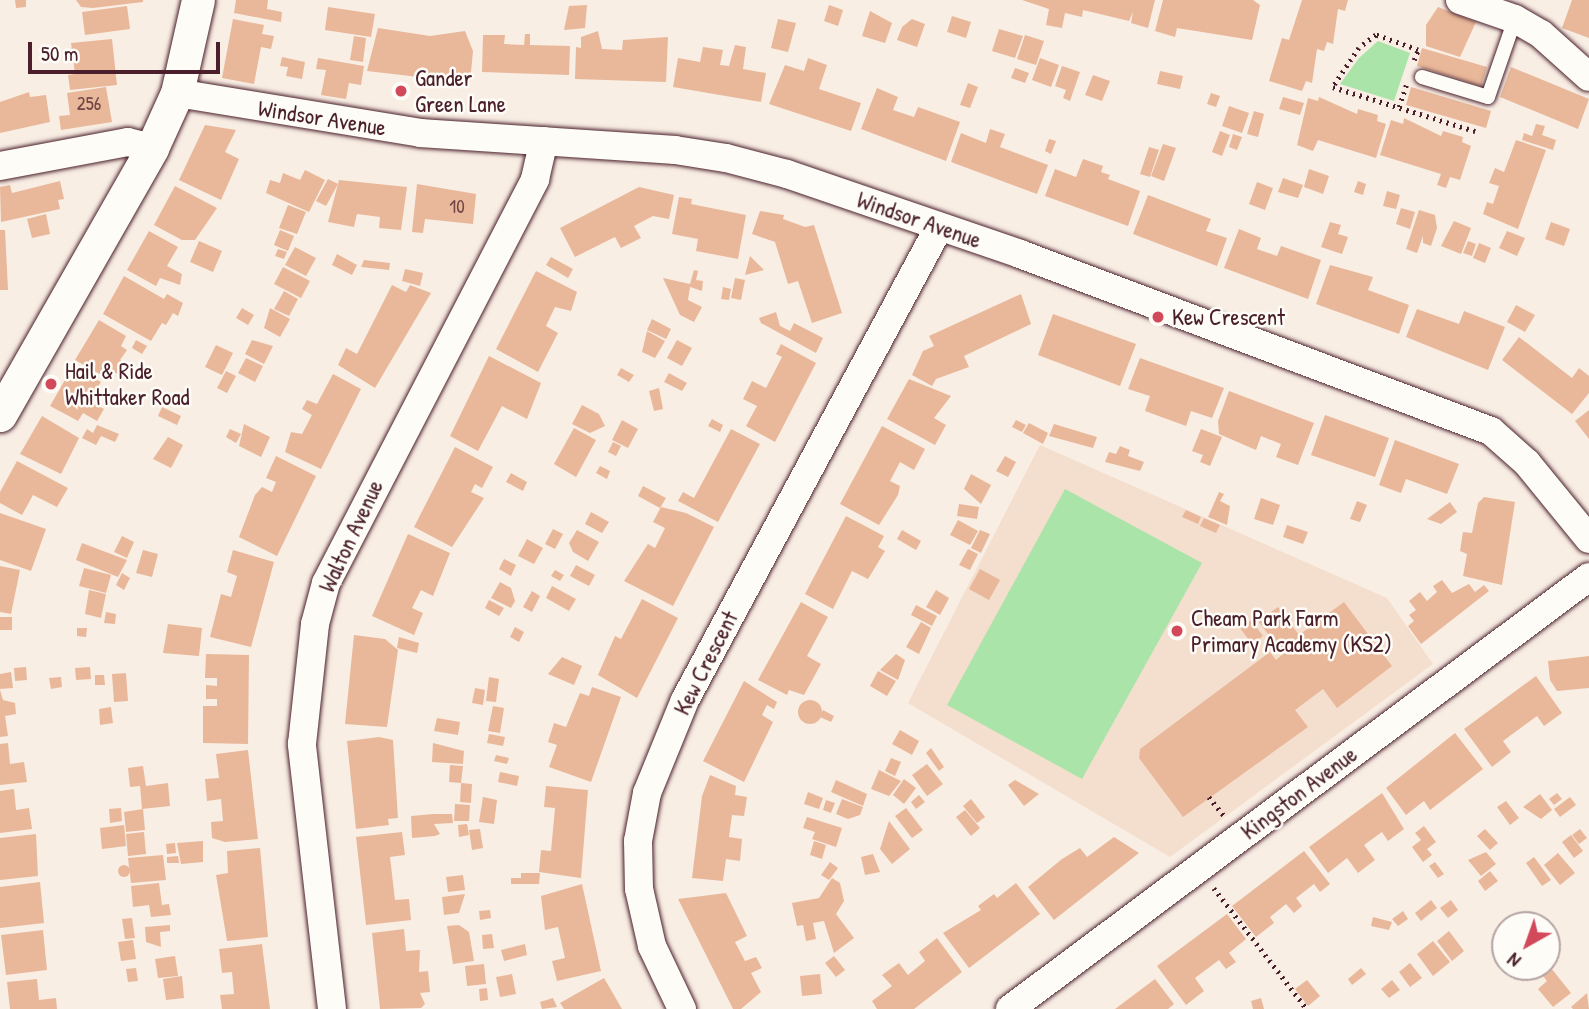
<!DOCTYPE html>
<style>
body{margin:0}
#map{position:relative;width:1589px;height:1009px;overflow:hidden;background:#f9eee4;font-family:"Patrick Hand",sans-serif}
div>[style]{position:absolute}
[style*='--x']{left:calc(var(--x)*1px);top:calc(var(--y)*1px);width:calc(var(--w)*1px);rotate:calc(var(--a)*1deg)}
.built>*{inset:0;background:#f4dece}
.green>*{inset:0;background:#abe4a8}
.building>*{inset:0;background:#e9b89a}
.round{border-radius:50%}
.path>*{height:4.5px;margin-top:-2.25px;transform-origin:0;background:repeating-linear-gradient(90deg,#4a1f2b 0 2px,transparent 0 7px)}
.roads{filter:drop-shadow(0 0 2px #4a1f2b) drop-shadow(0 0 2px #4a1f2b)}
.service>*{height:14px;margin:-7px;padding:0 7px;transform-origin:7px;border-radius:7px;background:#fdfcf7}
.minor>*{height:28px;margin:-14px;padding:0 14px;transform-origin:14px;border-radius:14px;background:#fdfcf7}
.tertiary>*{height:33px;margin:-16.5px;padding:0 16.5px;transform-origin:16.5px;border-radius:16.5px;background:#fdfcf7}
.dots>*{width:19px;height:19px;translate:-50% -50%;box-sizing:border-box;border:4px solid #fdfcf7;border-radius:50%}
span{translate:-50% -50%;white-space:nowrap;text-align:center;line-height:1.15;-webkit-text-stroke:5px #fdfcf7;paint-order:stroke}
.number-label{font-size:19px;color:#724547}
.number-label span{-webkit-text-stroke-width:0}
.poi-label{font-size:23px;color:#4a1f2b}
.left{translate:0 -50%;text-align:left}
.street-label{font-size:23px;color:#4a1f2b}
.north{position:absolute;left:1491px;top:911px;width:70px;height:70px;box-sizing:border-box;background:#fdfcf7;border:2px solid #b5a4a5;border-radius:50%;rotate:220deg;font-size:19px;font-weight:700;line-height:28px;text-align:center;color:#4a1f2b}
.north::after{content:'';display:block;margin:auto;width:24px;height:32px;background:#d1495b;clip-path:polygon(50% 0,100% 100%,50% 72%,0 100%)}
.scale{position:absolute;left:28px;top:42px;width:192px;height:32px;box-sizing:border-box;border:4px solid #4a1f2b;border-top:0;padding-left:9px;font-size:21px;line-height:24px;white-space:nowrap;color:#4a1f2b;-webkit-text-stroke:5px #fdfcf7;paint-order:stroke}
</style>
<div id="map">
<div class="built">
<div style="clip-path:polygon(1040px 445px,1387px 598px,1433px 664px,1170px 857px,908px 703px)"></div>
</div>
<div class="green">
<div style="clip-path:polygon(1378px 41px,1410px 53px,1394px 101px,1340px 84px,1359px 58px)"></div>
<div style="clip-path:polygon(1065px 489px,1202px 563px,1082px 779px,947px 705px)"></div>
</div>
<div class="building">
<div style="clip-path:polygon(15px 0,26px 0,26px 7px,16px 8px)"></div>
<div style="clip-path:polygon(76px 0,143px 0,143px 2px,93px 8px,81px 7px)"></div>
<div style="clip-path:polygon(236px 0,268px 0,267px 9px,282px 12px,281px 22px,234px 13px)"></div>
<div style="clip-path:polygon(1022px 0,1155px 0,1148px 28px,1131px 23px,1133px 12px,1129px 21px,1083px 10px,1082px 17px,1065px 13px,1062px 28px,1046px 25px,1049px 9px)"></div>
<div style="clip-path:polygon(1163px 0,1253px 0,1260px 5px,1252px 40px,1177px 28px,1175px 37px,1155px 31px)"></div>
<div style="clip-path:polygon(1302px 0,1348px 0,1345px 11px,1338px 9px,1333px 44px,1327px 42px,1324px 51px,1317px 49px,1312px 83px,1306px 81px,1302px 91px,1269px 81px,1282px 38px,1289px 40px)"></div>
<div style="clip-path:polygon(1572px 0,1589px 0,1589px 38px,1562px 28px)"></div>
<div style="clip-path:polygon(587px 5px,585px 28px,564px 30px,569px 6px)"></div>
<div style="clip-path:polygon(829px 5px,843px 10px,838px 26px,824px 21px)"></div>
<div style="clip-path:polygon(127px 6px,130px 29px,85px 35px,82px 12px)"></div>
<div style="clip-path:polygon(328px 7px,375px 14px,371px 37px,325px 30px)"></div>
<div style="clip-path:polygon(1438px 7px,1476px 22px,1460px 57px,1426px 46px,1426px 25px)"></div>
<div style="clip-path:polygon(870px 11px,892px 23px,885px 43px,862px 36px)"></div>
<div style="clip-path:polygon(952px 16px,971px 22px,966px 38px,947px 32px)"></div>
<div style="clip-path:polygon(233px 19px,264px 25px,262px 34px,274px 36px,271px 49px,261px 47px,254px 84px,222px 78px)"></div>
<div style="clip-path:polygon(778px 19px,796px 23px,788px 52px,771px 48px)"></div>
<div style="clip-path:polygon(912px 19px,925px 24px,917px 47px,897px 40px,902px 27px)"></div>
<div style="clip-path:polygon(378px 28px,430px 36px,465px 31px,473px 51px,470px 83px,367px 71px)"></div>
<div style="clip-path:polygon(999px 29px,1023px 36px,1015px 58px,992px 51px)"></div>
<div style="clip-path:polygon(598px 31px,602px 49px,622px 50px,623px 40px,668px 37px,666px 82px,575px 79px,576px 47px,581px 48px,581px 37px)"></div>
<div style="clip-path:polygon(525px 34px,530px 34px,530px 45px,570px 46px,569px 75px,482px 72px,483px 35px,505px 35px,504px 44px,524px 45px)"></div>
<div style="clip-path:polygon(1025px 35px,1044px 41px,1036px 65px,1017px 59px)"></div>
<div style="clip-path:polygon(354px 36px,366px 38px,363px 62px,350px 60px)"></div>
<div style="clip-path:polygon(112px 39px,117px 85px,70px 90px,68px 75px,75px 74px,71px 43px)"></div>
<div style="clip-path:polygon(735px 45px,746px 47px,743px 69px,766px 73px,761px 102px,673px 87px,678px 58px,700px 62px,703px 47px,723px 50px,720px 65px,729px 66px)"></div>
<div style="clip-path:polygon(1422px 48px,1487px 67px,1481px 86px,1417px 66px)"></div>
<div style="clip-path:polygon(282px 57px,305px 62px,302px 79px,286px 76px,288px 67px,280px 66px)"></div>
<div style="clip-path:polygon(318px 58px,364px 66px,361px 85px,349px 83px,346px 99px,321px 95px,326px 70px,316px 69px)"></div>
<div style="clip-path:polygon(808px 58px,827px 65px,819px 89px,861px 103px,851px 131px,769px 104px,785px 65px,804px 71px)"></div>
<div style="clip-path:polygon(1040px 58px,1059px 65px,1051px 87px,1032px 80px)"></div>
<div style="clip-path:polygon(1062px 66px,1080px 72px,1070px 101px,1063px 98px,1066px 90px,1055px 86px)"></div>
<div style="clip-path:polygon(1511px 67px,1589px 99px,1578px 129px,1500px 97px)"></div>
<div style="clip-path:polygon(1015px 68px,1029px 73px,1025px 83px,1011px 78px)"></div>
<div style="clip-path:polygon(1160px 71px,1183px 76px,1180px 89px,1157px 84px)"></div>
<div style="clip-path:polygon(1093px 75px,1110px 81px,1102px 101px,1085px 95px)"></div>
<div style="clip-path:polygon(968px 83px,978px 87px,970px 108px,960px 105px)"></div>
<div style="clip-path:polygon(106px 87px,112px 122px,61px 130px,59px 116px,70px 115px,67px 93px)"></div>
<div style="clip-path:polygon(1411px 87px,1491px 111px,1486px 128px,1406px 105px)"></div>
<div style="clip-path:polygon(877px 88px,898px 97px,893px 110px,914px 117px,918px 107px,960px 122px,946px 161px,861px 129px)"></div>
<div style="clip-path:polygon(29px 92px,30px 97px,46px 95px,50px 122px,0 133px,0 102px)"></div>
<div style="clip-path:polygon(1211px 93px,1220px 96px,1216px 107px,1207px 104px)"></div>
<div style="clip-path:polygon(1283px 97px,1304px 103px,1300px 115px,1279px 109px)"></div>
<div style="clip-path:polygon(1319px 97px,1357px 114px,1358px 109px,1378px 115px,1377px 121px,1386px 124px,1376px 158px,1318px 140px,1313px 151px,1297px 145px,1308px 98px,1318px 101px)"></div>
<div style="clip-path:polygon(1229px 106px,1249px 113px,1242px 133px,1222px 126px)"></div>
<div style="clip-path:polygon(1254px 111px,1264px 114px,1258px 137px,1247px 134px)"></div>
<div style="clip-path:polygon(1404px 118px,1441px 136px,1443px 131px,1463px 137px,1462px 142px,1471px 146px,1460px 180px,1450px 177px,1446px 188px,1437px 185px,1441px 174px,1380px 155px,1391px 120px,1403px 124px)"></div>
<div style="clip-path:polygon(1536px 124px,1545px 126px,1542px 135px,1556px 140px,1553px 150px,1522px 140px,1524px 133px,1532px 136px)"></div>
<div style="clip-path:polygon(205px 125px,236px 130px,225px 152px,239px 159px,221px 200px,179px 180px)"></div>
<div style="clip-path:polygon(990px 129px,1005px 134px,1000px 147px,1048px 165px,1037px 194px,951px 162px,961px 133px,986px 143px)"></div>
<div style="clip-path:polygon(1220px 131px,1230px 135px,1222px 156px,1212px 152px)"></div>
<div style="clip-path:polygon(1233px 134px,1242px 137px,1237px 150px,1229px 147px)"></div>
<div style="clip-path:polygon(1049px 139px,1056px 141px,1051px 154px,1045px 151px)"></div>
<div style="clip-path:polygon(1516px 140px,1546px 150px,1518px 229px,1483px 214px,1487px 202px,1493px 204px,1499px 186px,1489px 183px,1495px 168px,1504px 172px)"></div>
<div style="clip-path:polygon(1163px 144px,1176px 148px,1164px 181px,1151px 176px)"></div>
<div style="clip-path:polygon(1149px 147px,1159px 150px,1150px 177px,1140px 174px)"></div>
<div style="clip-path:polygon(1083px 159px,1103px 166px,1101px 172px,1110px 175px,1108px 179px,1140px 191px,1128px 226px,1045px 196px,1055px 169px,1076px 177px)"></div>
<div style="clip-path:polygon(1309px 169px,1329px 176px,1323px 194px,1304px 187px)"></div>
<div style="clip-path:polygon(305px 170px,325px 180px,309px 212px,266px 193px,270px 180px,280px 183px,283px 173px,300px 180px)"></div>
<div style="clip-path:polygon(1283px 178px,1303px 185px,1298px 198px,1278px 192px)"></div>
<div style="clip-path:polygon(328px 179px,338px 184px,326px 206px,316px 201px)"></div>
<div style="clip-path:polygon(339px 180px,407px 187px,401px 230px,379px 228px,380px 217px,357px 214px,354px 227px,328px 222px)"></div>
<div style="clip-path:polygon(60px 181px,64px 199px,58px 200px,60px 209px,1px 222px,0 187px,10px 185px,12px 193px)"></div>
<div style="clip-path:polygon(1358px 181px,1366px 184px,1363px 195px,1354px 192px)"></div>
<div style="clip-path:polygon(1257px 182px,1273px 188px,1265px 210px,1249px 204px)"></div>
<div style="clip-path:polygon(417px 184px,476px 194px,473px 224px,425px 219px,423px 233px,412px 232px)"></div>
<div style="clip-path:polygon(175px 186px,217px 208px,195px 240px,182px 240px,154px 225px)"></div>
<div style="clip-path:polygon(639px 187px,674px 195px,669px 219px,653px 216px,634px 226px,641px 238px,621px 248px,615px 237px,575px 257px,560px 228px)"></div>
<div style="clip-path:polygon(1387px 191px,1400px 195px,1396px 209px,1383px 206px)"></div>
<div style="clip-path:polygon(1148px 195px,1211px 219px,1206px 231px,1227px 238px,1217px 266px,1133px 234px)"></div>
<div style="clip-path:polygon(679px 197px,692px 199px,691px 204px,746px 215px,738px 259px,696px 251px,698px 239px,672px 234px)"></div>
<div style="clip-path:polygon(288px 205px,306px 212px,297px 234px,279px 228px)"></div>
<div style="clip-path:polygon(1401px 208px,1415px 212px,1410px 229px,1396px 224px)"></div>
<div style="clip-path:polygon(1419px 210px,1435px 215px,1437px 228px,1431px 246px,1423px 243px,1423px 236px,1417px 253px,1406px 249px)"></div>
<div style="clip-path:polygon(760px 211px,784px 215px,783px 219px,805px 227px,814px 225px,842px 313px,812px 323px,798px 281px,788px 284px,775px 242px,752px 234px)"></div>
<div style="clip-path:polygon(46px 214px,50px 234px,32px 238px,27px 219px)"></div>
<div style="clip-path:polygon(1454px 221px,1471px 228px,1461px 254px,1441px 246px)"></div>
<div style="clip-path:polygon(1330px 222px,1341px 225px,1338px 234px,1348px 237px,1342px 254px,1321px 247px)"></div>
<div style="clip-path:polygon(1551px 222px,1570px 229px,1564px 246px,1545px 239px)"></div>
<div style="clip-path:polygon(1239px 229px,1261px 238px,1257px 249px,1277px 256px,1281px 246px,1321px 260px,1308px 299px,1224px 268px)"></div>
<div style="clip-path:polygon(0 230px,5px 230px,8px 290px,0 290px)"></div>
<div style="clip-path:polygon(280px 230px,294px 236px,288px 251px,274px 245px)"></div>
<div style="clip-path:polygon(149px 231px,178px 247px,167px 266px,182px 274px,180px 285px,160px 278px,156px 286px,127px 270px)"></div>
<div style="clip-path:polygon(1507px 231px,1525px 238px,1517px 256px,1499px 248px)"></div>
<div style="clip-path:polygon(199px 241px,222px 251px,213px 272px,190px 262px)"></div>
<div style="clip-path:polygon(1468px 241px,1476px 244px,1472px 256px,1463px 253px)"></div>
<div style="clip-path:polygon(1479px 243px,1491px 248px,1485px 263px,1473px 258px)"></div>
<div style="clip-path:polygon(295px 247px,316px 258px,306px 276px,285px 265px)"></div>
<div style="clip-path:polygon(278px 249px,287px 252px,284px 259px,275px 256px)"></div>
<div style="clip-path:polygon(337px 254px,357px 265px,352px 275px,332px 265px)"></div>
<div style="clip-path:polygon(750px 256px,764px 270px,745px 275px)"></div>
<div style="clip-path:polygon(551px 257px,573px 269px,568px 278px,546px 265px)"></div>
<div style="clip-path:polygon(364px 260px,390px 263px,389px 270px,361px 267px)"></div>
<div style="clip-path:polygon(1330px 265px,1373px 277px,1368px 290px,1409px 305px,1399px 334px,1316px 304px)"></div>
<div style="clip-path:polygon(283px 267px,310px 281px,301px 298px,274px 284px)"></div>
<div style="clip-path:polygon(405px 269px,423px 273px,420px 286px,402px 281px)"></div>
<div style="clip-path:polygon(694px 270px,698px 271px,696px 280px,703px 281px,702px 291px,690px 287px,688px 300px,702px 307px,694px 322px,680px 315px,663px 278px,690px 284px)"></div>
<div style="clip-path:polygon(536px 271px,577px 292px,571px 311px,555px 307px,546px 326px,558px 333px,538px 372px,496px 349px)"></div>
<div style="clip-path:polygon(124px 276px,164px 299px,167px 294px,183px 303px,178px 316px,173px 313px,166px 325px,162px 323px,151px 341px,103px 314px)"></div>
<div style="clip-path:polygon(735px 278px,745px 280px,741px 300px,731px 298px)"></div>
<div style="clip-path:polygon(392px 285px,406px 292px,410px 285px,431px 293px,375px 388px,338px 365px,346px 348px,357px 354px)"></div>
<div style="clip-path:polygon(723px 287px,731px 289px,729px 300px,721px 299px)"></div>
<div style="clip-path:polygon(284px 291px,298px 299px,289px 316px,274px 309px)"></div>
<div style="clip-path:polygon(1021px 294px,1031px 324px,964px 356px,969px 367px,936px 379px,932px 386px,912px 375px,923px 351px,934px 346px,929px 336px)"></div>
<div style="clip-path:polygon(1516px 305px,1535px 315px,1525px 332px,1507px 322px)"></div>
<div style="clip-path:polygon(242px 308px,254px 315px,248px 325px,236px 318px)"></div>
<div style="clip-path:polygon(270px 308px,290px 319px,280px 337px,264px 328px)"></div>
<div style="clip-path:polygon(1417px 309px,1459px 324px,1464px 311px,1505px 327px,1488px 370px,1406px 337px)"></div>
<div style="clip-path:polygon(776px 312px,780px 326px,790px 331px,794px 323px,823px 338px,816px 353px,761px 323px,759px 318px)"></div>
<div style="clip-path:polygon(1053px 314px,1136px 344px,1120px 386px,1038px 355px)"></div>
<div style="clip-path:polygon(652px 319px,671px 329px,666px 339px,647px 330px)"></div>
<div style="clip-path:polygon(99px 320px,126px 336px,121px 346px,127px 350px,120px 360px,126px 364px,119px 375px,107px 368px,103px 376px,75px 360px)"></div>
<div style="clip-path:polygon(647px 331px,665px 341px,655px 358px,642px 352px)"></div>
<div style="clip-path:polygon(1519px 337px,1572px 378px,1579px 368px,1589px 376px,1589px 393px,1572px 414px,1502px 360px)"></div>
<div style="clip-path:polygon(136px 340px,147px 346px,142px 354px,132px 348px)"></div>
<div style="clip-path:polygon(252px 340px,273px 346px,264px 364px,245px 354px)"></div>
<div style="clip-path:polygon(677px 340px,692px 348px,682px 366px,667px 358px)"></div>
<div style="clip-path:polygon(781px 344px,816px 363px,775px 442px,746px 426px,757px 406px,743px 399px,752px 381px,766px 388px,782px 357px,776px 354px)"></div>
<div style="clip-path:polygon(216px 345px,233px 353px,222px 375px,205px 367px)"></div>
<div style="clip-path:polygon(489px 356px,541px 383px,527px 419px,502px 406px,478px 451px,450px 436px)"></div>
<div style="clip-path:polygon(246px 358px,263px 366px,255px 382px,238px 373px)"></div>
<div style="clip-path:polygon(1140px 358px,1224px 388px,1212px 418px,1191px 411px,1186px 426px,1145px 411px,1150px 396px,1128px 389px)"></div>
<div style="clip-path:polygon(73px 366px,101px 382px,89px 401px,104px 409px,97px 421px,83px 413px,78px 421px,50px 406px)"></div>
<div style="clip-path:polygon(621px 368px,634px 375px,629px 382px,617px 375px)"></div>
<div style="clip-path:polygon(226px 371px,236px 376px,227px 393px,217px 388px)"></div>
<div style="clip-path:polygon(669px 373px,687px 383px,682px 391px,664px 382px)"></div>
<div style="clip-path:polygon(333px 374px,361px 389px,321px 469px,285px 452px,291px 432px,302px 434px,312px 415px,302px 409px,307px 400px,317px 404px)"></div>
<div style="clip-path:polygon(909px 379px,951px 396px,934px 418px,946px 425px,935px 445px,887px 419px)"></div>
<div style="clip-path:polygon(659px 388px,663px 409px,654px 411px,649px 391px)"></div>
<div style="clip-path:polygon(1229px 391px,1314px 423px,1298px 465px,1276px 457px,1281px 444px,1261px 436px,1256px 450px,1219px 434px,1218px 421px)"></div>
<div style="clip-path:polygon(582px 405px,599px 414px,605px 426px,590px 433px,572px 424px)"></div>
<div style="clip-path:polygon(162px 407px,181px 416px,177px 425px,158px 416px)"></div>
<div style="clip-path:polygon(1589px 410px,1589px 439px,1575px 421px)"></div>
<div style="clip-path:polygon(1325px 415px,1389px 438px,1375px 477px,1311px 455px)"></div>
<div style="clip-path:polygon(42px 416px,79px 438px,61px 474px,20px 454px)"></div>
<div style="clip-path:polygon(712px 419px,723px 425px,720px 432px,708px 426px)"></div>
<div style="clip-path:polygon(622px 420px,638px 429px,628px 448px,612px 440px)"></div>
<div style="clip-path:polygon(1016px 420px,1026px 425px,1022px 432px,1012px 427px)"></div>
<div style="clip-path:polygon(1029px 423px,1048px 433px,1043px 444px,1023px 433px)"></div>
<div style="clip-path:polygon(244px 424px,270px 437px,261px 457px,239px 446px)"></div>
<div style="clip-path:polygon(1054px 424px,1097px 437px,1093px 448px,1049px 436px)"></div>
<div style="clip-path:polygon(97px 425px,119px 434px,115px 442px,101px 436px,96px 445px,82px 438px,87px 429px,93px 433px)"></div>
<div style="clip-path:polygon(882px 426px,925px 449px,914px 470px,900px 462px,890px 481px,900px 486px,898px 495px,879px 525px,840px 504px)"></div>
<div style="clip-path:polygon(574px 428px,596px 440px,576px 477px,554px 464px)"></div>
<div style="clip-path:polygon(230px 429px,241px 434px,236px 443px,226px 437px)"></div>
<div style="clip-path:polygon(731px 429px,760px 444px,718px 522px,678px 501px,683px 492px,694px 498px)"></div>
<div style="clip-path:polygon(1201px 429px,1222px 437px,1210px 466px,1200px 462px,1203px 455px,1192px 451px)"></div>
<div style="clip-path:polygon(168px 437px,183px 445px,171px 468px,153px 459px)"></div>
<div style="clip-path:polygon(1395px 440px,1459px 464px,1447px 494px,1406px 479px,1401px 493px,1379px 485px)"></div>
<div style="clip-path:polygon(613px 442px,621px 446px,616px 456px,608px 452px)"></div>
<div style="clip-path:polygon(1120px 446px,1130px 450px,1128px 456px,1144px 462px,1140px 471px,1105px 462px,1109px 452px,1116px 454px)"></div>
<div style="clip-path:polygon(455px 447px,493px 467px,482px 488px,475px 484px,471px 492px,484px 498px,452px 547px,414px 527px)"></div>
<div style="clip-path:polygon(276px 456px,316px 476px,277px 556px,239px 537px,255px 495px,262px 487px,272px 492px,276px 482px,266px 478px)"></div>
<div style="clip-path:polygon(1005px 456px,1016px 462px,1008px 477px,996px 471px)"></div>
<div style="clip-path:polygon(17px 461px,68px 488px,57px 507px,33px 495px,22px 515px,0 503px,0 492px)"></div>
<div style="clip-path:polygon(600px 466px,610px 471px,607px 479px,596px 473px)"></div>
<div style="clip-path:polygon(511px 473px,527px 482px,523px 491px,506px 482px)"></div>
<div style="clip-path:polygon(971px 474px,991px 485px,981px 504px,964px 489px)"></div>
<div style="clip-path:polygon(643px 486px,666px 498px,660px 508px,638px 496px)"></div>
<div style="clip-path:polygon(1219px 492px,1224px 494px,1220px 501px,1230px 506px,1227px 525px,1208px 517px)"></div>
<div style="clip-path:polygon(1484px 497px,1515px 502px,1502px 585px,1463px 576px,1467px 554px,1460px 551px,1463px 532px,1472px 533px,1478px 503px)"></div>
<div style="clip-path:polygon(1261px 498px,1280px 505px,1273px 525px,1254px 519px)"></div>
<div style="clip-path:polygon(1357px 501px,1367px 505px,1360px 522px,1350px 519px)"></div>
<div style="clip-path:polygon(1450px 502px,1457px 512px,1441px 524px,1427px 519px)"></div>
<div style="clip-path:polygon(959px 504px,979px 507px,977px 519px,957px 516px)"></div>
<div style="clip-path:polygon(661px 507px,686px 513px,714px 527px,673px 606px,624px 581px,648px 544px,655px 548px,665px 528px,653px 522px)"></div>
<div style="clip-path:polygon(1186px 510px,1201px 517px,1198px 524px,1182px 517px)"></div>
<div style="clip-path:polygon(591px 512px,609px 522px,602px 533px,585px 524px)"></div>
<div style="clip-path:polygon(0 513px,46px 529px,31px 571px,0 560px)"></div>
<div style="clip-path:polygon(846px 516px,884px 536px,878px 547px,885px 551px,868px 579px,852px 571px,833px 609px,805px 594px)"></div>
<div style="clip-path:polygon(1204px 518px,1220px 525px,1216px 533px,1200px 526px)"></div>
<div style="clip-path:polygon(958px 520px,978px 531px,970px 545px,950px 535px)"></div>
<div style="clip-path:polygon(1287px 525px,1308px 532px,1303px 544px,1283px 537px)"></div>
<div style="clip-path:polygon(553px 529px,563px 534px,555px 549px,545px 544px)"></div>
<div style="clip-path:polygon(577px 530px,599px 542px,588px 561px,573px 552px,569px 543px)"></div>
<div style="clip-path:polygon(902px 530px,921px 541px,916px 550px,897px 539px)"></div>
<div style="clip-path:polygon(980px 530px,990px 534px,981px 553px,971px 548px)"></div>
<div style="clip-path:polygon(408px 534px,450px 553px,433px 596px,421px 590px,412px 608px,423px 613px,414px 635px,372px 616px)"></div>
<div style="clip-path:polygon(122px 536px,134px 542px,127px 558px,114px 552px)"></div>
<div style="clip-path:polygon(527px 539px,543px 548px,534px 564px,518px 556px)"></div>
<div style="clip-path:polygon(82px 543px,127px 560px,118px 577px,76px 560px)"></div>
<div style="clip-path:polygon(968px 549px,978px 554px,970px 570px,959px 565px)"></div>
<div style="clip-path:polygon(143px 550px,158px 554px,152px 577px,136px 573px)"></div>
<div style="clip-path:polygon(233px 550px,274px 562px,251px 647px,210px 637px,221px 594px,231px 597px,237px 576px,227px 572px)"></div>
<div style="clip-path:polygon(504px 559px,516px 565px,511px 576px,499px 569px)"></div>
<div style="clip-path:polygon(576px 565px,595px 575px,589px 586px,570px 576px)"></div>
<div style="clip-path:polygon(0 566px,20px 570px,11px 614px,0 612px)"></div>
<div style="clip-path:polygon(84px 568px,111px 575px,106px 593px,79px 586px)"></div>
<div style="clip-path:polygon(980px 569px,1000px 580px,989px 600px,969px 589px)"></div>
<div style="clip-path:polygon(555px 570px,564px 575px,560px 581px,551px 576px)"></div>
<div style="clip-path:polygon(122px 573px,130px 578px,124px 590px,116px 585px)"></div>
<div style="clip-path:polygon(1442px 580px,1452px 593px,1469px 584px,1475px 592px,1484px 585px,1489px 591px,1421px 644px,1408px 626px,1414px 621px,1409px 615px,1416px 610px,1409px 601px,1420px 592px,1427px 601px,1437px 592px,1433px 586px)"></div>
<div style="clip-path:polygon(500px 582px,511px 588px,515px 601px,511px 608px,491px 598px)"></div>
<div style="clip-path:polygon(552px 586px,576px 599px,569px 611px,546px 598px)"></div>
<div style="clip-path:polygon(89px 590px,106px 594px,101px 618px,85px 614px)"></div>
<div style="clip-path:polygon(936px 590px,949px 598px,940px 615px,926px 607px)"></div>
<div style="clip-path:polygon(532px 591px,540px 596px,532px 612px,523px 607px)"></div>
<div style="clip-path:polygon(642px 599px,678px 618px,637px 698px,598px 675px,615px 636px,621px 639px)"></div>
<div style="clip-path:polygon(489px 600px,504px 608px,499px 616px,485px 608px)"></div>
<div style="clip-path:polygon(801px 602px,828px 617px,807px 656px,821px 664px,804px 695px,789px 690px,787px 695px,758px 680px)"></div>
<div style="clip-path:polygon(1344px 602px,1392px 666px,1337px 708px,1323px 689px,1295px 710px,1308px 727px,1183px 817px,1139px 758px,1140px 749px,1270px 652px,1276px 660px,1283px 654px,1258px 621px,1278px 607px,1299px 635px)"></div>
<div style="clip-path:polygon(916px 605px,937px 616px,932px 626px,911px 615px)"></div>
<div style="clip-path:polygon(106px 612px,116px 614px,115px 624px,104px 623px)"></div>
<div style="clip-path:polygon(0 617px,12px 617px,12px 630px,0 630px)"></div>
<div style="clip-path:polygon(1251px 620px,1263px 636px,1252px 644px,1240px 628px)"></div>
<div style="clip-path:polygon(921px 622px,931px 628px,919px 654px,906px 647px)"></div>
<div style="clip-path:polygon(168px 624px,202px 628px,199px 656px,163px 653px)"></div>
<div style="clip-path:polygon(515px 627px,524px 632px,519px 642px,510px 637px)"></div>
<div style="clip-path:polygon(77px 628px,87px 628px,86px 637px,77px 636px)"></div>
<div style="clip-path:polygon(354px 635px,385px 639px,398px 650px,387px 727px,345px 724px)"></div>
<div style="clip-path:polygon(399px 637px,419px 643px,417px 653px,397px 648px)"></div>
<div style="clip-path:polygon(206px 654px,249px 655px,248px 744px,203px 743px,203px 706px,217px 706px,217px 699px,206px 699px,206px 685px,217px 686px,217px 678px,205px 678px)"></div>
<div style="clip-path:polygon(896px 654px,905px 660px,898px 680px,880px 670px)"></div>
<div style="clip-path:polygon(1589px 656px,1589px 688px,1557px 691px,1550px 680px,1548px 661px)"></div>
<div style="clip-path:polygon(562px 657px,582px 666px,574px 685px,548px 674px)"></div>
<div style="clip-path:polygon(26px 667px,27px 680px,15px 681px,14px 668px)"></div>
<div style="clip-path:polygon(90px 667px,91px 679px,76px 680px,75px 668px)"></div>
<div style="clip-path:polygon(878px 671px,896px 681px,887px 696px,870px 686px)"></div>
<div style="clip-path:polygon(11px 672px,13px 688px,0 689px,0 674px)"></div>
<div style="clip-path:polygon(126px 673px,128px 701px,114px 702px,112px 674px)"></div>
<div style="clip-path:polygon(95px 675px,104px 675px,105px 685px,95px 685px)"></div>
<div style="clip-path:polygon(1536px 676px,1562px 713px,1544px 726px,1537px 716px,1503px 741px,1511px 752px,1492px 767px,1464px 729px)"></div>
<div style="clip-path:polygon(61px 677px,62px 687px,51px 689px,49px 678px)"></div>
<div style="clip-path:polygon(489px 677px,499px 679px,496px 702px,486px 701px)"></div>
<div style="clip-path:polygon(744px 681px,777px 702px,774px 709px,767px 705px,762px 715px,773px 722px,744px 782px,703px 761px)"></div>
<div style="clip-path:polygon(592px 687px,621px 697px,591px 782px,549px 767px,557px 745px,548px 742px,554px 723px,566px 727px,580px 693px,589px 696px)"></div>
<div style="clip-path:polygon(475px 688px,485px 690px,483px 705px,472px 703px)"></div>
<div style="clip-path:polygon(0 690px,3px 700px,15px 703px,16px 714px,5px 716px,8px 736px,0 737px)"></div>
<div class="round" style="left:798px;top:700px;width:24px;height:24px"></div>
<div style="clip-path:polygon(493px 706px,504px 708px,500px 733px,488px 731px)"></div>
<div style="clip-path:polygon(111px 707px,113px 723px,100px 725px,99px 709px)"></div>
<div style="clip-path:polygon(823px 710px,834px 716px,831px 722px,820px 717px)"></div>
<div style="clip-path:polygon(437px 718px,460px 722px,458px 735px,434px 731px)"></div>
<div style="clip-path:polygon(900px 730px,919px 741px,912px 755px,892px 744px)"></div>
<div style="clip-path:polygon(1455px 733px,1483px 769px,1430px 810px,1424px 801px,1406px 815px,1386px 788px)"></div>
<div style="clip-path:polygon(489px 734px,505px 737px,503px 746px,487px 743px)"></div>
<div style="clip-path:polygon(379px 737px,393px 740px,398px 818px,388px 819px,389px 825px,356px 829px,347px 741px)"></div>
<div style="clip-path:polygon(8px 743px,10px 764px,24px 762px,27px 782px,0 785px,0 744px)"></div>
<div style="clip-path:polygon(433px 743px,464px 751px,463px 764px,432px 762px)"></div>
<div style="clip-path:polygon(931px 748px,944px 767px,939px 771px,926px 753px)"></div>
<div style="clip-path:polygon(248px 750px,258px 839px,225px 842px,212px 838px,211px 822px,223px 821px,221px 799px,207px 801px,205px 779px,219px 778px,216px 754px)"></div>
<div style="clip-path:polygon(496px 755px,509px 758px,507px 764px,494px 761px)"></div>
<div style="clip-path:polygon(891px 758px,901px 762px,895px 776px,885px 771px)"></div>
<div style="clip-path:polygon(927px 764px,943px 784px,927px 796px,912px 775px)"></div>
<div style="clip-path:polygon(450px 765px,463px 766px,461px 783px,472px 784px,471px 803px,460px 802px,461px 783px,449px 782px)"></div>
<div style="clip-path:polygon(143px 766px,146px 786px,168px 783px,170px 806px,142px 809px,140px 786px,130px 787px,128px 768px)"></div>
<div style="clip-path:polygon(879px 770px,901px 781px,889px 796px,871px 789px)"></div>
<div style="clip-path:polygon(500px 772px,519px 776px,517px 786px,498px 782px)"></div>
<div style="clip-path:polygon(710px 775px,736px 786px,735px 795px,747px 797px,744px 816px,732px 815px,729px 837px,742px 839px,740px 861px,726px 859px,723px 881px,692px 878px,702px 796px)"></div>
<div style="clip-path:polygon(904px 779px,916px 788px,904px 804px,893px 795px)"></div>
<div style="clip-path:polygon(836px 780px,867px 794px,863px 806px,831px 792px)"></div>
<div style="clip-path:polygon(1015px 780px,1039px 794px,1024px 806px,1008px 785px)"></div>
<div style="clip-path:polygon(546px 786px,588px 790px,581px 878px,539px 872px,541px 850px,551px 851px,555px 808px,544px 807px)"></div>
<div style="clip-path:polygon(14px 789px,16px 810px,29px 808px,32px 829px,0 833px,0 791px)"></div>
<div style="clip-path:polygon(808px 792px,823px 798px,819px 809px,804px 804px)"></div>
<div style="clip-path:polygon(1382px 793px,1404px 829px,1388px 841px,1382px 832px,1364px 845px,1375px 860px,1358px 873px,1347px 858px,1328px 873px,1309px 847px)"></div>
<div style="clip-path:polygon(1557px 793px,1562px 799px,1554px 805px,1549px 799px)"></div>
<div style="clip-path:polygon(1540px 794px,1552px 810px,1541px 819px,1523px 807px)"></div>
<div style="clip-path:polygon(919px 795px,925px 802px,916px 809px,911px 802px)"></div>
<div style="clip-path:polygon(483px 797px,497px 800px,494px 824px,479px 822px)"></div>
<div style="clip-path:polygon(1570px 797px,1576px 805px,1560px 817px,1554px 809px)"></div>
<div style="clip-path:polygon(842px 799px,863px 807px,860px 815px,848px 819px,836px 814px)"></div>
<div style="clip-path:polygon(971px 799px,985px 817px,977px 823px,963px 806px)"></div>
<div style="clip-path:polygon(826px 800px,835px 803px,831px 813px,823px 810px)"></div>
<div style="clip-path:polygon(1506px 801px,1519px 818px,1510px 825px,1497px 807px)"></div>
<div style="clip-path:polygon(455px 804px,470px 805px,469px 821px,454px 821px)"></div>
<div style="clip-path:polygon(121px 808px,122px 821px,110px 823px,109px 809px)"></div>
<div style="clip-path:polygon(906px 808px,923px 830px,912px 838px,895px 816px)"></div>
<div style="clip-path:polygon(143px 809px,145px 830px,126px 832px,124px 812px)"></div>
<div style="clip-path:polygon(965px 810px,980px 828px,971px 836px,956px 817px)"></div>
<div style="clip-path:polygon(433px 814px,452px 814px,453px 823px,434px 824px,440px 834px,435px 836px,412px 838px,411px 816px)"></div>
<div style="clip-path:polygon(807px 817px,842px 828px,836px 847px,812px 839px,815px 832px,803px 828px)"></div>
<div style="clip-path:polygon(889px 821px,910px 849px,892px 864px,880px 849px)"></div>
<div style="clip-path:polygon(467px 824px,469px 835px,459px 837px,458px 825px)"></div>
<div style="clip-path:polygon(124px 825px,126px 846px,102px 849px,100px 828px)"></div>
<div style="clip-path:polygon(1424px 826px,1436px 842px,1427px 849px,1432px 855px,1423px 862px,1412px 847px,1421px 840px,1415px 833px)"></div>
<div style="clip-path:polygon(480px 829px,483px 848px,472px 850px,469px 830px)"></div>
<div style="clip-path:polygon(1485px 829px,1498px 843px,1490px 850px,1477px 836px)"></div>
<div style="clip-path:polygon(1580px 829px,1587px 838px,1579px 844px,1572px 835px)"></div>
<div style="clip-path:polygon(144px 832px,146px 854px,128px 856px,126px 834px)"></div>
<div style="clip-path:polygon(402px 832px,405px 855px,390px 857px,395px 900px,409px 899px,411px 920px,366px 925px,356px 837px)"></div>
<div style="clip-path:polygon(36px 834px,38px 876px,0 880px,0 838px)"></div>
<div style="clip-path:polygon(1571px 835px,1583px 851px,1574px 858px,1562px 842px)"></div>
<div style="clip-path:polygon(1114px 837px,1139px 853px,1054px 920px,1028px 887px,1062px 859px,1080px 848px,1087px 857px)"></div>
<div style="clip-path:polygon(203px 841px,203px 862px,181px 864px,177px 843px)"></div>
<div style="clip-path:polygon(814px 841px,826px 845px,822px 859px,810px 855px)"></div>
<div style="clip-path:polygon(175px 843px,176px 853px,167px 854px,166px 844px)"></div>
<div style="clip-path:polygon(260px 848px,268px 937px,227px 941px,216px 875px,228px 873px,227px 851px)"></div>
<div style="clip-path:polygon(1304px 851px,1330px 884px,1320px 892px,1314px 884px,1296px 898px,1302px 906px,1294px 913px,1286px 904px,1270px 917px,1274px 923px,1256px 937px,1232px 906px)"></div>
<div style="clip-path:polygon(1486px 852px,1496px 864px,1481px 876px,1468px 860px)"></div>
<div style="clip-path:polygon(1558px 853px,1575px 873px,1560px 885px,1544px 865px)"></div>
<div style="clip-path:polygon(873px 854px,880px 872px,865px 875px,861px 857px)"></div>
<div style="clip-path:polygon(163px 855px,166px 880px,131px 883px,128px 858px)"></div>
<div style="clip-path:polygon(178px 856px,179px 863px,167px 863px,167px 857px)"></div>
<div style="clip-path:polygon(1534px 857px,1551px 880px,1542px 886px,1526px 863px)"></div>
<div style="clip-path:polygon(830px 862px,838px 868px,829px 880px,821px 875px)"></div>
<div style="clip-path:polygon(1435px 862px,1444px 874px,1438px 878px,1429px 866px)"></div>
<div class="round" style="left:118px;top:865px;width:12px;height:12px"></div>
<div style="clip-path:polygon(1490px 871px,1498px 881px,1485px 891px,1478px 881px)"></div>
<div style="clip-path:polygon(521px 873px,540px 873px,539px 884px,511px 884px,511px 878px,521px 878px)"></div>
<div style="clip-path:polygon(463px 875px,465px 890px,448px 892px,446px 877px)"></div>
<div style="clip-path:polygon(832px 878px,840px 883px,844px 901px,836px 914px,854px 938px,834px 953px,824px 921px,813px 923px,816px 939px,806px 941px,803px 925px,797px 926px,792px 903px,819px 898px)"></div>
<div style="clip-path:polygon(40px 882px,44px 923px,0 928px,0 887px)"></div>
<div style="clip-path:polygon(159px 883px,162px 905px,169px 904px,171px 915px,151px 917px,149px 905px,133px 907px,131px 886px)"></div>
<div style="clip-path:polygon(1016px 883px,1040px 914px,969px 968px,943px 933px,981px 910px,978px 906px,994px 894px,997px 898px)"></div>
<div style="clip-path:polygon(582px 884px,601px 971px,557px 981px,552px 961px,565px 958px,558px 927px,545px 930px,541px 896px)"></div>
<div style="clip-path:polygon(726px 893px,747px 936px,735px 942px,745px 961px,756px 957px,762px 968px,751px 973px,761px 992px,741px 1009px,733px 1009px,678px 899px)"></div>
<div style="clip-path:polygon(465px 894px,459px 913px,444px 915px,442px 897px)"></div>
<div style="clip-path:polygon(1431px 900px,1437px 908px,1421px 921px,1415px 913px)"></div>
<div style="clip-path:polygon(1451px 900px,1458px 910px,1448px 918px,1440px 908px)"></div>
<div style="clip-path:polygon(490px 910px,491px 918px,480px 920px,479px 911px)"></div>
<div style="clip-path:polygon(1403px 911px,1408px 919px,1398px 926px,1392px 919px)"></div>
<div style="clip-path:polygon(1227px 914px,1246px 939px,1229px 953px,1236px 962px,1226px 969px,1219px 960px,1195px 978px,1204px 991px,1186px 1005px,1157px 966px)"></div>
<div style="clip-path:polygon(1373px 917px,1392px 922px,1389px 930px,1371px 926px)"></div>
<div style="clip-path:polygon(132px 918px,135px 938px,125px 939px,122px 919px)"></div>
<div style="clip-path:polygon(170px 925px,170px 931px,160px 932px,161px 947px,146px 942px,145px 927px)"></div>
<div style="clip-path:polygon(459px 925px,469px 932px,474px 961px,453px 964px,447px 926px)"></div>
<div style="clip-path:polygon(404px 929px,406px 951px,420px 950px,419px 972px,428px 971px,430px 992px,420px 993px,425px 1004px,421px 1008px,380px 1009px,372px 933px)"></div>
<div style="clip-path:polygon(43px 930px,47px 970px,6px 975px,1px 935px)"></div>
<div style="clip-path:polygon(1449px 931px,1464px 951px,1452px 961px,1437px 941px)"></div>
<div style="clip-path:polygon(492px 934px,494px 948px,483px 949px,482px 935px)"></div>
<div style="clip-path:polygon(937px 938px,962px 972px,914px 1009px,877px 1009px,872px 1001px,892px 986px,882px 975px,899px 963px,908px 975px,925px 961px,919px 952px)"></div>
<div style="clip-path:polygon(133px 940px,136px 959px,121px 961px,118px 942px)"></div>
<div style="clip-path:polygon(1433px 941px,1450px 962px,1433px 976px,1417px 954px)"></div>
<div style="clip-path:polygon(262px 944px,270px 1009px,222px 1009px,220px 995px,234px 994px,232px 972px,222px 973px,219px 949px)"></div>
<div style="clip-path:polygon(525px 944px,527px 955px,504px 961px,501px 950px)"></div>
<div style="clip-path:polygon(175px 956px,178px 976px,158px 978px,155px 959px)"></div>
<div style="clip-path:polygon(834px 956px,845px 970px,836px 977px,825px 963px)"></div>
<div style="clip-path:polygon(1410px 963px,1422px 978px,1410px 987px,1399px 972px)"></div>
<div style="clip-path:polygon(1547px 963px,1571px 993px,1553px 1007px,1538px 989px,1547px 981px,1536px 967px,1547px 967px)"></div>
<div style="clip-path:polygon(484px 964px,486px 984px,467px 986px,465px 966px)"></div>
<div style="clip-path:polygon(136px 968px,138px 981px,128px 982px,126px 969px)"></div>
<div style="clip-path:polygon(1361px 968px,1366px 974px,1352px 985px,1348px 979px)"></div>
<div style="clip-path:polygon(512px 974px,516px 994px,500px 997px,496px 977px)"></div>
<div style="clip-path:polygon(820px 974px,822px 994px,802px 996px,800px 976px)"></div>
<div style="clip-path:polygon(182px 976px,184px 998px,166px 1000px,163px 979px)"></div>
<div style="clip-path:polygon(604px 978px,622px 1009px,564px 1009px,560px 1003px)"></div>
<div style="clip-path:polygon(37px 979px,39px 1000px,56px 998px,57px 1009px,10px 1009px,7px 982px)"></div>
<div style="clip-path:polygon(1155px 979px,1174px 1004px,1168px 1009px,1115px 1009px)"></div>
<div style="clip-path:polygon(1307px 980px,1320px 996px,1308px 1006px,1295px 989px)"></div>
<div style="clip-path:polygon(1392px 980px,1400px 990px,1389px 998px,1381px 989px)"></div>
<div style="clip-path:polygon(487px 988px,488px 1000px,480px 1001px,479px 989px)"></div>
<div style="clip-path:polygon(1587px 993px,1589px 1009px,1573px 1009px,1571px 1007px)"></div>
<div style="clip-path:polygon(553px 998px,557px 1007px,542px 1009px,540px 1002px)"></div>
<div style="clip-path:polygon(1261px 998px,1264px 1009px,1253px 1009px,1251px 1001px)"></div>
</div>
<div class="path">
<div style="--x:1414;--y:60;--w:11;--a:-68"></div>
<div style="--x:1418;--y:50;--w:45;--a:-160.3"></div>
<div style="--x:1376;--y:35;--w:21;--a:143"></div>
<div style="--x:1359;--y:48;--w:47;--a:123.7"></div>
<div style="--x:1333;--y:87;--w:149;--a:17.2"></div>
<div style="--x:1399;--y:107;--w:23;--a:-72"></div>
<div style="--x:1209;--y:797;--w:27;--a:51"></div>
<div style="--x:1214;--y:888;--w:153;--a:52.5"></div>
</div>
<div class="roads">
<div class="service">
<div style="--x:1422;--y:77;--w:69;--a:16.9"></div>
<div style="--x:1488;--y:97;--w:83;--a:-70.9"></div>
</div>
<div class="minor">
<div style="--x:1460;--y:0;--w:58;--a:19.1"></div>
<div style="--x:1515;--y:19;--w:30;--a:30"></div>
<div style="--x:1541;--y:34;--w:64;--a:41.9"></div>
<div style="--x:177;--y:93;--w:246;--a:9.3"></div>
<div style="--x:420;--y:133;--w:256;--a:3.8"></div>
<div style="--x:675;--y:150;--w:52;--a:8.9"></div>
<div style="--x:726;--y:158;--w:63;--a:14.7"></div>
<div style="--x:787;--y:174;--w:246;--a:18.9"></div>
<div style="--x:1020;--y:254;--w:503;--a:20.6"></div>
<div style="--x:1491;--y:431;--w:48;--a:41.6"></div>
<div style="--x:1527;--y:463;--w:98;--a:50.8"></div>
<div style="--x:0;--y:166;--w:130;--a:-10.6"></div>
<div style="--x:128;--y:142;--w:25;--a:14"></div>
<div style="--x:332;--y:1009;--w:267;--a:-96.5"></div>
<div style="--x:302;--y:744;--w:121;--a:-83.8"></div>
<div style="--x:315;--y:624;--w:42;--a:-75"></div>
<div style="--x:326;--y:583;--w:455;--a:-62.6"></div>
<div style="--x:535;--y:179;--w:39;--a:-77"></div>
<div style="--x:682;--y:1009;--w:70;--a:-115.5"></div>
<div style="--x:652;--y:946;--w:58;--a:-102.8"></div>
<div style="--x:639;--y:889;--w:48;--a:-91.2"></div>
<div style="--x:638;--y:841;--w:49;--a:-79.4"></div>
<div style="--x:647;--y:793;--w:100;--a:-67.8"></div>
<div style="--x:685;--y:700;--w:537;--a:-61.76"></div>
<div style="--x:1010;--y:1009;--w:722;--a:-36.73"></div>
</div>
<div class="tertiary">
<div style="--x:0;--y:415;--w:307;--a:-60.3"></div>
<div style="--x:152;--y:148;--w:60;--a:-65.6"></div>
<div style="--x:177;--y:93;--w:95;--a:-77.3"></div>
</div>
</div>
<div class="dots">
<div style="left:401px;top:91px;background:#d1495b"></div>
<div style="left:1158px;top:317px;background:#d1495b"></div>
<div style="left:51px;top:384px;background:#d1495b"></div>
<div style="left:1177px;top:631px;background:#d1495b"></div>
</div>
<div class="number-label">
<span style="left:89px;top:104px">256</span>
<span style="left:457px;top:207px">10</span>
</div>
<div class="poi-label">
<span class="left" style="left:415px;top:91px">Gander<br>Green Lane</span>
<span class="left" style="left:1172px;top:317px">Kew Crescent</span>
<span class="left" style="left:65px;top:384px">Hail &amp; Ride<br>Whittaker Road</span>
<span class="left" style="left:1191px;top:631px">Cheam Park Farm<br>Primary Academy (KS2)</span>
</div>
<div class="street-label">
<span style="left:322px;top:118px;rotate:9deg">Windsor Avenue</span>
<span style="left:919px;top:220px;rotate:19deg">Windsor Avenue</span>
<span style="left:351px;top:536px;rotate:-65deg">Walton Avenue</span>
<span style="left:706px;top:663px;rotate:-63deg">Kew Crescent</span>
<span style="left:1299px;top:793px;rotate:-37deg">Kingston Avenue</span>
</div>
<div class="north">N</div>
<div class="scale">50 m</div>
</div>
